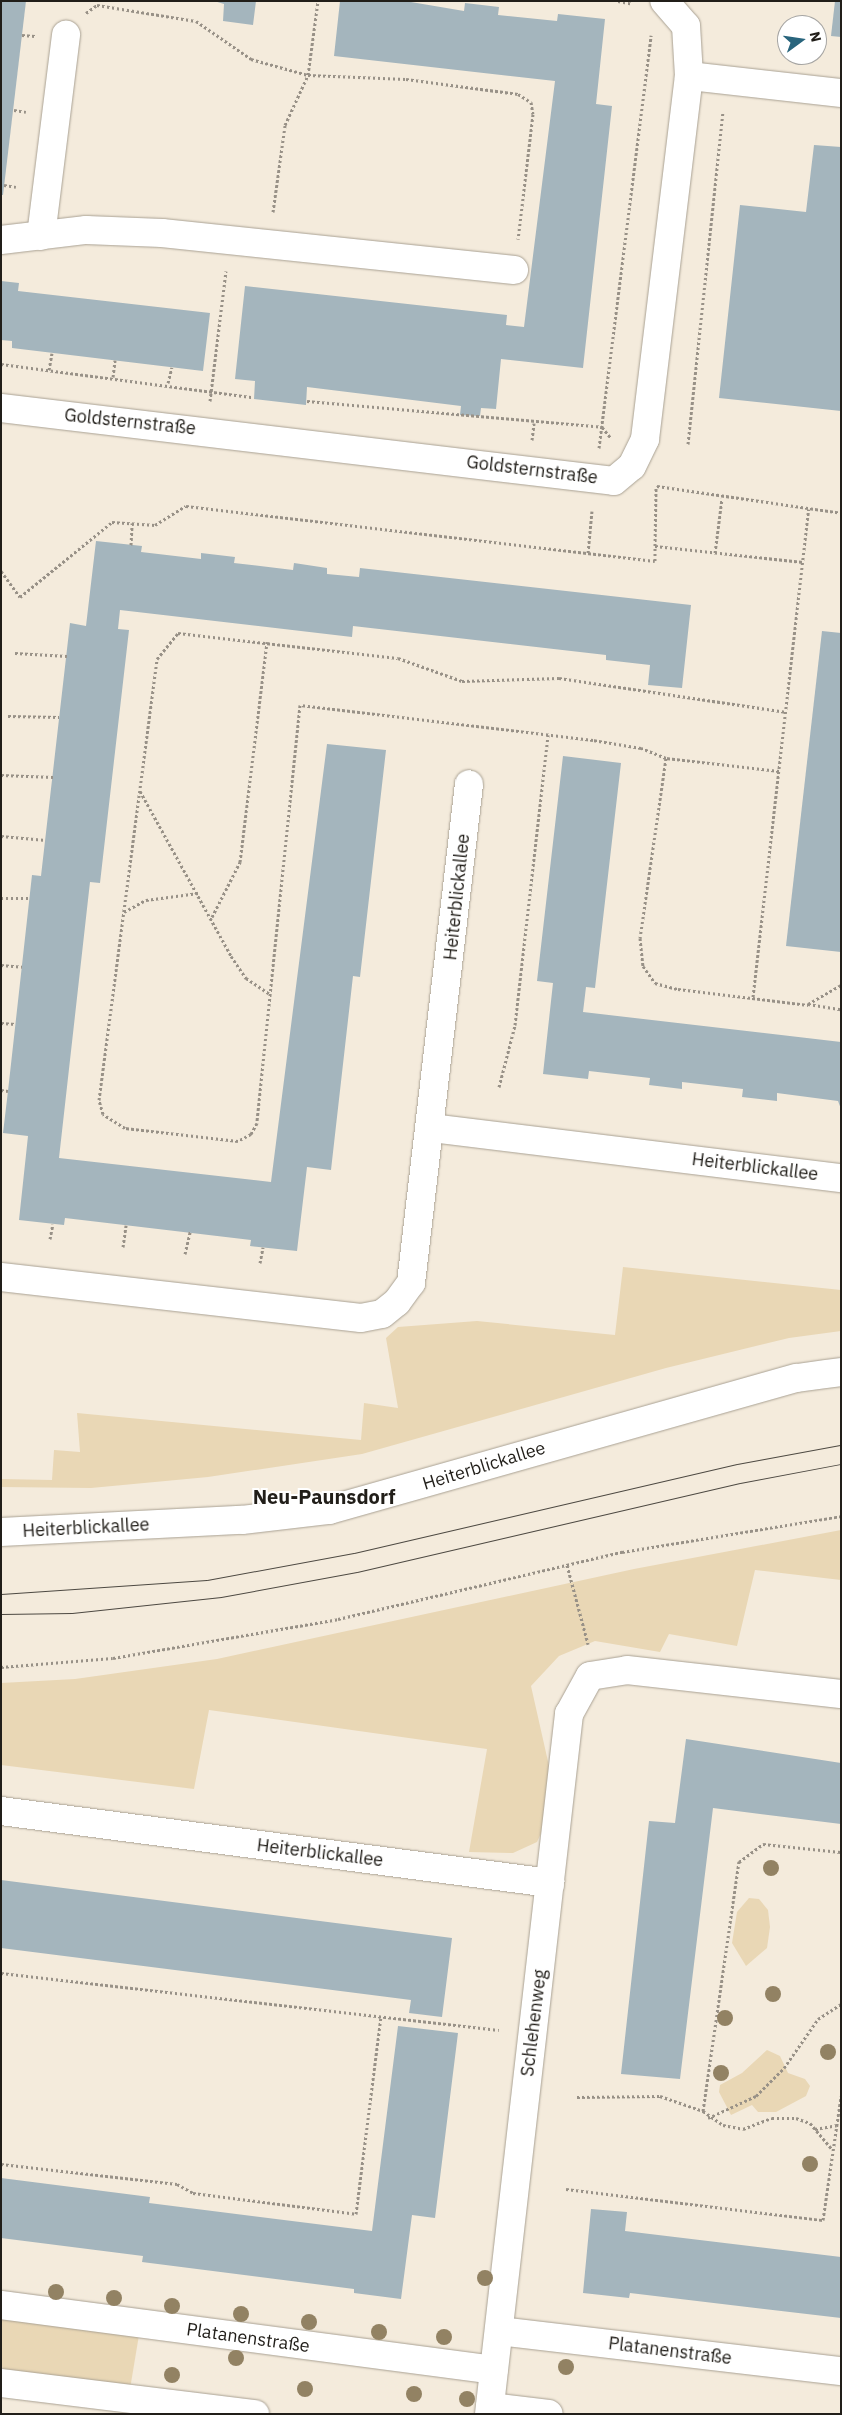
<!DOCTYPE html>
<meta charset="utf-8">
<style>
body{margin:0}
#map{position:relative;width:842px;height:2415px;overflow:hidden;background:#f4ebdc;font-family:"IBM Plex Sans",sans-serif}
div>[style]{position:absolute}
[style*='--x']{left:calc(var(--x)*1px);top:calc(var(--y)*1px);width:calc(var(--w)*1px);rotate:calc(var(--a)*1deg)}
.green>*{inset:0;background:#e9d7b5}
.building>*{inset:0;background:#a4b5bd}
.path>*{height:3px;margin-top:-1.5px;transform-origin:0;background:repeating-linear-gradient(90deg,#989187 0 2.5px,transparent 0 5px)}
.roads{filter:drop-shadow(0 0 1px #a9a193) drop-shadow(0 0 1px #a9a193)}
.minor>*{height:28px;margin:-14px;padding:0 14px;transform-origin:14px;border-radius:14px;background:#fff}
.secondary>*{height:28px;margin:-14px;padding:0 14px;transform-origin:14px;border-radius:14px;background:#fff}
.tram>*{height:1px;margin:-0.5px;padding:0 0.5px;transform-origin:0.5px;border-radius:0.5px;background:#4d4942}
.trees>*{width:16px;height:16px;margin:-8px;border-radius:50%;background:#928263}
span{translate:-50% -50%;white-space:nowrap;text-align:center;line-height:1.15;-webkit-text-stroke:4px #fff;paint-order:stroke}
.street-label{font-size:18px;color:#211e19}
.quarter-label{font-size:20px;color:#211e19;font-weight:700}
.frame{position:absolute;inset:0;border:2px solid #211e19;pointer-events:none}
.north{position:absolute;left:777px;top:15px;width:50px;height:50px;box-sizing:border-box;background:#fff;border:1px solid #a6a5a3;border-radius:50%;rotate:76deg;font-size:14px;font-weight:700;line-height:20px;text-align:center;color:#211e19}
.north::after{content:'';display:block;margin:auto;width:18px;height:22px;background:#29657d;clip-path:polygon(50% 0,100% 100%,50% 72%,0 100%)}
</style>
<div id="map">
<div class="green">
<div style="clip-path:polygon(623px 1267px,841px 1290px,841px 1331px,789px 1338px,666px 1368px,362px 1454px,208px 1477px,91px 1488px,1px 1487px,1px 1479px,52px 1480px,54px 1450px,80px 1452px,77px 1413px,361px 1440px,364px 1403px,398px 1408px,386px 1338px,398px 1327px,477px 1321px,615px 1335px)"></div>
<div style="clip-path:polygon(841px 1530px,841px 1580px,755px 1570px,737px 1646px,669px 1634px,660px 1652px,595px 1641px,559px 1656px,531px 1686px,549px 1766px,548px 1818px,537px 1842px,513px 1853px,469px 1852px,487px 1749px,209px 1710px,194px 1789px,1px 1765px,1px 1683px,75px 1679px,217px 1659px,634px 1569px)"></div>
<div style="clip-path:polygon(749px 1898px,759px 1899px,768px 1910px,770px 1927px,767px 1948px,746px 1966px,732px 1943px,737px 1912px)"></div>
<div style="clip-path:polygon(767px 2050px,780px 2056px,788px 2073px,805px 2079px,810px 2086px,806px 2096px,776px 2112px,758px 2112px,752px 2105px,731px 2115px,719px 2092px,720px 2085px,742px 2073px)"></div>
<div style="clip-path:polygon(1px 2310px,140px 2329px,129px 2395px,6px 2379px,1px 2363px)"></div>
</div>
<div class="building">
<div style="clip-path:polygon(1px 1px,26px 1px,3px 195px,1px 195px)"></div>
<div style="clip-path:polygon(214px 1px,256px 1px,253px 25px,223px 21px,224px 4px)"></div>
<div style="clip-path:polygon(340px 1px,405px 1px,464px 11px,465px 3px,499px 7px,498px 15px,557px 21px,558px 14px,605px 19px,596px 104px,612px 106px,583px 368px,501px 359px,496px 409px,481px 408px,480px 416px,460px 415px,461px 406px,307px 387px,306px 405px,254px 399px,255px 381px,235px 379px,245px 286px,507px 315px,506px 325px,524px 327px,555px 81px,334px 56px)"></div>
<div style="clip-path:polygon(835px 1px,841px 1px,841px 37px,831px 36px)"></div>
<div style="clip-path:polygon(814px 145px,841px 147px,841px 411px,719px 398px,740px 205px,806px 212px)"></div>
<div style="clip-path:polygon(1px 281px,19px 283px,18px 291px,210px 313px,203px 371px,12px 348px,12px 341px,1px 340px)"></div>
<div style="clip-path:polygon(96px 541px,142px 546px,141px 552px,201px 559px,201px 553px,235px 557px,234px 563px,293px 570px,294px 563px,327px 568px,327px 574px,359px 577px,360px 568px,691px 605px,682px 688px,648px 685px,650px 665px,606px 660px,606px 655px,353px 626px,352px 637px,120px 610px,118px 629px,129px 630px,100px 883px,90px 882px,59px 1158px,271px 1182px,327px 744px,386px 750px,360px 977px,353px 976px,331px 1170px,307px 1167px,297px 1251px,250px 1246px,251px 1240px,65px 1218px,64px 1225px,19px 1220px,28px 1136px,3px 1133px,8px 1091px,32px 875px,41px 876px,70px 623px,86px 626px)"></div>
<div style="clip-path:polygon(822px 631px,841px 633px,841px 952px,786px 946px)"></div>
<div style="clip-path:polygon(563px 756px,621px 763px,595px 988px,586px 987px,583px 1012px,841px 1042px,841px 1109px,838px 1101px,777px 1093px,777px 1101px,742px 1097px,743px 1089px,682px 1082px,682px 1089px,649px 1085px,650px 1078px,589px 1071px,588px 1079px,543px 1074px,553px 983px,537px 981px)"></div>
<div style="clip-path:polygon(686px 1739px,841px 1763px,841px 1824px,713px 1808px,680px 2079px,621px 2074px,649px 1821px,675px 1823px)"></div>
<div style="clip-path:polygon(1px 1880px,452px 1938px,442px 2017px,409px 2013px,411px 2000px,1px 1948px)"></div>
<div style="clip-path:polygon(398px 2026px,458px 2033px,435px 2218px,412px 2215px,401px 2299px,354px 2293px,354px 2289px,142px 2262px,143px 2256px,1px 2238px,1px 2178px,150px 2197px,149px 2203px,372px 2231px)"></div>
<div style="clip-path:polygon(591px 2209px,627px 2212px,625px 2231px,841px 2257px,841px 2318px,630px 2293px,629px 2298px,583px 2293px)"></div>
</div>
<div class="path">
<div style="--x:618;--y:1;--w:15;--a:11"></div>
<div style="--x:86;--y:13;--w:14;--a:-36"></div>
<div style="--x:97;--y:5;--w:100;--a:9.2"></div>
<div style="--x:196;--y:21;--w:67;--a:34.6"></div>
<div style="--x:251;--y:59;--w:59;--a:15.7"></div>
<div style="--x:308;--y:75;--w:98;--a:2.3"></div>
<div style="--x:406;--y:79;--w:113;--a:7.6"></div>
<div style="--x:518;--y:94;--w:15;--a:32"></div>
<div style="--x:531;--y:102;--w:12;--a:81"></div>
<div style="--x:533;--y:114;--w:126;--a:96.8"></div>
<div style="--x:22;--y:35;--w:13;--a:4"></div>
<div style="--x:14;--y:110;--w:12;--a:9"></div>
<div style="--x:4;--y:185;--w:12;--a:9"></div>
<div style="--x:273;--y:212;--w:88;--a:-82.1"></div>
<div style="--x:285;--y:125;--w:55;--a:-65.3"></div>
<div style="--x:308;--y:75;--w:75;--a:-82.3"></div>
<div style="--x:1;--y:364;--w:254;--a:7.5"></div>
<div style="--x:49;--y:370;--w:17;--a:-80"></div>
<div style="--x:113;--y:377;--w:17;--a:-83"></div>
<div style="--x:168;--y:383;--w:16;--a:-76"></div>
<div style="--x:210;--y:401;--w:131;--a:-83"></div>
<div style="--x:307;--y:401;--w:296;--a:5"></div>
<div style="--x:602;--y:427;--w:13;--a:51"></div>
<div style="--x:532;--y:440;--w:17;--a:-83"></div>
<div style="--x:688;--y:444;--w:335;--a:-84"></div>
<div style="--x:599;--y:448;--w:416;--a:-82.8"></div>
<div style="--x:657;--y:486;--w:186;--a:8.3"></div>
<div style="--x:131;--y:545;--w:22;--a:-87"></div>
<div style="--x:655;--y:546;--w:60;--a:-89"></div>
<div style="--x:588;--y:553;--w:42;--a:-84.6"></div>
<div style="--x:715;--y:553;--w:55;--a:-82.7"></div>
<div style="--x:1;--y:571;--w:32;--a:54"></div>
<div style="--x:20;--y:597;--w:119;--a:-39.2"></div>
<div style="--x:112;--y:522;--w:43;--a:4"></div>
<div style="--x:155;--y:525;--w:36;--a:-32"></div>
<div style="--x:186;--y:506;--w:472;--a:6.7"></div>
<div style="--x:655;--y:561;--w:15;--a:-90"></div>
<div style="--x:655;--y:546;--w:149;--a:6.2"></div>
<div style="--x:15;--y:653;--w:52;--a:3.3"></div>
<div style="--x:8;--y:716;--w:51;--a:1.1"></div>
<div style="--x:666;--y:758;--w:27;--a:-158"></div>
<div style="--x:641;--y:748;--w:49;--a:-170.5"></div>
<div style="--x:593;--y:740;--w:295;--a:-173.2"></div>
<div style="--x:300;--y:705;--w:420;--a:95.9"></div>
<div style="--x:257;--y:1123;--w:13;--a:119"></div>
<div style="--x:251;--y:1134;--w:15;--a:152"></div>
<div style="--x:238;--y:1141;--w:114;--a:-173.4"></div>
<div style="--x:125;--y:1128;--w:26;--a:-148"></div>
<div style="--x:103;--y:1114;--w:15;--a:-106"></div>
<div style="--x:99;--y:1100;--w:445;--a:-82.5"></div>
<div style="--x:157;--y:659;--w:33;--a:-51"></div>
<div style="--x:178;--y:633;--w:221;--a:6.5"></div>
<div style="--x:398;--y:658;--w:68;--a:19.8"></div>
<div style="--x:462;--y:681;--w:97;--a:-1.8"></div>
<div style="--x:559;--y:678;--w:230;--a:8.5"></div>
<div style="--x:779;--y:771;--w:114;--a:-173.4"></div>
<div style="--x:666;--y:758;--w:182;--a:98.2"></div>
<div style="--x:640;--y:938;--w:28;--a:84"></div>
<div style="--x:643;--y:966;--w:21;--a:55"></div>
<div style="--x:655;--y:983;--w:24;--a:15"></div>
<div style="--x:678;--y:989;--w:131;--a:7"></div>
<div style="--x:1;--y:775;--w:52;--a:2.2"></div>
<div style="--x:140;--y:791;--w:188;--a:61.1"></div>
<div style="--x:231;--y:956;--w:27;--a:56"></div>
<div style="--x:246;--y:978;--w:29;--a:34"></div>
<div style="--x:1;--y:836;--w:45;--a:5.1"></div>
<div style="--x:1;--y:898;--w:29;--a:0"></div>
<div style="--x:124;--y:912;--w:25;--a:-29"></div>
<div style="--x:146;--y:900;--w:53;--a:-7.5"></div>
<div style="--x:212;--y:917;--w:62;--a:-63"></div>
<div style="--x:240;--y:862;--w:222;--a:-83"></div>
<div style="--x:1;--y:965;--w:21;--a:5"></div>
<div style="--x:753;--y:997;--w:491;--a:-83.5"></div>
<div style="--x:808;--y:1004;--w:38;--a:-30"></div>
<div style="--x:808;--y:1004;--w:33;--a:9"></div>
<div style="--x:1;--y:1023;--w:15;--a:4"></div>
<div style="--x:499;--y:1087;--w:64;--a:-75.5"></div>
<div style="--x:515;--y:1025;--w:292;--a:-83.5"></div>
<div style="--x:1;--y:1090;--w:7;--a:8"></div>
<div style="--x:50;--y:1239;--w:15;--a:-79"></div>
<div style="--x:123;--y:1247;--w:22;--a:-82"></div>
<div style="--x:185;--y:1254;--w:23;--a:-77"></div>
<div style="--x:260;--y:1263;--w:16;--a:-79"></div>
<div style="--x:567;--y:1565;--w:82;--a:75.1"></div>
<div style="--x:1;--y:1667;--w:112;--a:-4.6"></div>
<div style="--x:113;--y:1658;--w:228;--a:-9.8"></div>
<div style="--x:338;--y:1619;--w:292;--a:-13.3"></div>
<div style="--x:622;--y:1552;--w:222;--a:-9.3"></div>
<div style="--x:1;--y:1973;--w:501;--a:6.53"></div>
<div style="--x:577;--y:2097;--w:83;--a:-0.7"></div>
<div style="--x:660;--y:2096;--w:46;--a:19.2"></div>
<div style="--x:703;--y:2111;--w:24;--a:35"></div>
<div style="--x:723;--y:2125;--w:20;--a:11"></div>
<div style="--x:743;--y:2129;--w:31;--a:-21"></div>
<div style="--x:772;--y:2118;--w:24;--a:0"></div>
<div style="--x:796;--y:2118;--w:15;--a:20"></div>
<div style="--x:810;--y:2123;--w:35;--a:50"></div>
<div style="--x:703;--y:2111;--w:252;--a:-81.8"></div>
<div style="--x:739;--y:1862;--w:30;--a:-37"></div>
<div style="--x:763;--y:1844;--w:78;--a:5.9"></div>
<div style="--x:708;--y:2118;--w:53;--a:-24.6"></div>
<div style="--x:756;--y:2096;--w:40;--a:-45"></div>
<div style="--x:784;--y:2068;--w:60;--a:-55.2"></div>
<div style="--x:818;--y:2019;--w:27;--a:-33"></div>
<div style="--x:815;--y:2129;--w:22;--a:-10"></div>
<div style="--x:1;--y:2164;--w:177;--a:6.5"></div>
<div style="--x:177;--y:2184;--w:18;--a:29"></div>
<div style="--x:193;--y:2193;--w:164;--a:7.3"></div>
<div style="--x:356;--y:2214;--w:200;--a:-82.8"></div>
<div style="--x:566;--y:2189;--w:259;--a:6.9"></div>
<div style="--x:823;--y:2220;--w:125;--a:-81.7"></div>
</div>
<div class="roads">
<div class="minor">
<div style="--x:689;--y:76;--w:153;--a:6.4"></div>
<div style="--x:41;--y:236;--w:203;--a:-82.9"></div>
<div style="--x:1;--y:240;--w:86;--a:-6.7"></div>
<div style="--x:86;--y:230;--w:76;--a:2.3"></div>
<div style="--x:162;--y:233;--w:354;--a:6"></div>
<div style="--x:1;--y:408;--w:617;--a:6.79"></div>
<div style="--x:614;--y:481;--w:23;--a:-40"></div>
<div style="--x:632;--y:466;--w:30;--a:-64"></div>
<div style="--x:645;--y:439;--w:366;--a:-83.1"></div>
<div style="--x:689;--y:76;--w:50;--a:-93.4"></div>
<div style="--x:686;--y:26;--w:33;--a:-131"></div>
<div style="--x:432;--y:1128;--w:412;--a:7"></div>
<div style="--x:1;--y:1277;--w:362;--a:6.5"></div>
<div style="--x:361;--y:1318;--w:21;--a:-11"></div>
<div style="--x:382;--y:1314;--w:19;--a:-39"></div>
<div style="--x:397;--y:1302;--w:24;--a:-54"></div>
<div style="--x:411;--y:1283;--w:502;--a:-83.37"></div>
<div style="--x:1;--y:1811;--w:554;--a:7.47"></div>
<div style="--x:1;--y:2305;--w:497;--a:7.5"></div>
<div style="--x:499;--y:2331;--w:344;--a:6.7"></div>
<div style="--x:1;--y:2383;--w:256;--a:7"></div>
<div style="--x:490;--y:2407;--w:59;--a:6.8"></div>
<div style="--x:489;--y:2414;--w:705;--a:-83.48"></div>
<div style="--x:569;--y:1714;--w:43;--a:-61.1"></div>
<div style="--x:590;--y:1676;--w:37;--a:-9"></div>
<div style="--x:627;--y:1670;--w:215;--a:6.4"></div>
</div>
<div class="secondary">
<div style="--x:1;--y:1532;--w:241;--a:-2.9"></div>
<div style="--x:242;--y:1520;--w:88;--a:-6.6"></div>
<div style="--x:329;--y:1510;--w:486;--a:-15.8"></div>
<div style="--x:797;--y:1378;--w:44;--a:-7.8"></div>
</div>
</div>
<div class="tram">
<div style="--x:1;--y:1594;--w:206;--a:-3.9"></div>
<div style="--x:207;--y:1580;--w:149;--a:-10.4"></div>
<div style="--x:354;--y:1553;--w:393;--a:-13.1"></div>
<div style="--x:737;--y:1464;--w:106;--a:-10.4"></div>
<div style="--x:1;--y:1614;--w:71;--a:-0.8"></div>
<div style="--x:72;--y:1613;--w:150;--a:-6.1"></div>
<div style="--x:221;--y:1597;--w:138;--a:-10.4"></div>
<div style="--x:357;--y:1572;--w:393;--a:-13.1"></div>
<div style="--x:740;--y:1483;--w:103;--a:-10.7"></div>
</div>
<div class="trees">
<div style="left:771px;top:1868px"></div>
<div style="left:773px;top:1994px"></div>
<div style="left:725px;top:2018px"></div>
<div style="left:828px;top:2052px"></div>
<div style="left:721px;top:2073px"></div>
<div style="left:810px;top:2164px"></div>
<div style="left:485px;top:2278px"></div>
<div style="left:56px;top:2292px"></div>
<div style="left:114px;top:2298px"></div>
<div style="left:172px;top:2306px"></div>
<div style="left:241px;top:2314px"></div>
<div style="left:309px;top:2322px"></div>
<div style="left:379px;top:2332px"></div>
<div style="left:444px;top:2337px"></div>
<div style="left:236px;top:2358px"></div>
<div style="left:566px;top:2367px"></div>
<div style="left:172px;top:2375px"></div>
<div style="left:305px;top:2389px"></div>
<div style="left:414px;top:2394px"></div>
<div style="left:467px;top:2399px"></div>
</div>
<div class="street-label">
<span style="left:130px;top:422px;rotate:6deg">Goldsternstraße</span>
<span style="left:532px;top:470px;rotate:7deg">Goldsternstraße</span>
<span style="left:457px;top:897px;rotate:-84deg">Heiterblickallee</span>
<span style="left:755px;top:1167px;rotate:7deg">Heiterblickallee</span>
<span style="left:484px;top:1466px;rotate:-17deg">Heiterblickallee</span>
<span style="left:86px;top:1528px;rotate:-3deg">Heiterblickallee</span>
<span style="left:320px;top:1853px;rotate:7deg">Heiterblickallee</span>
<span style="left:534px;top:2023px;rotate:-83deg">Schlehenweg</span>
<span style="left:248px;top:2338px;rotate:8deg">Platanenstraße</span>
<span style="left:670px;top:2351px;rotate:7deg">Platanenstraße</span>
</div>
<div class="quarter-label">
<span style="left:324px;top:1496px">Neu-Paunsdorf</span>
</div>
<div class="frame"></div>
<div class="north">N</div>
</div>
